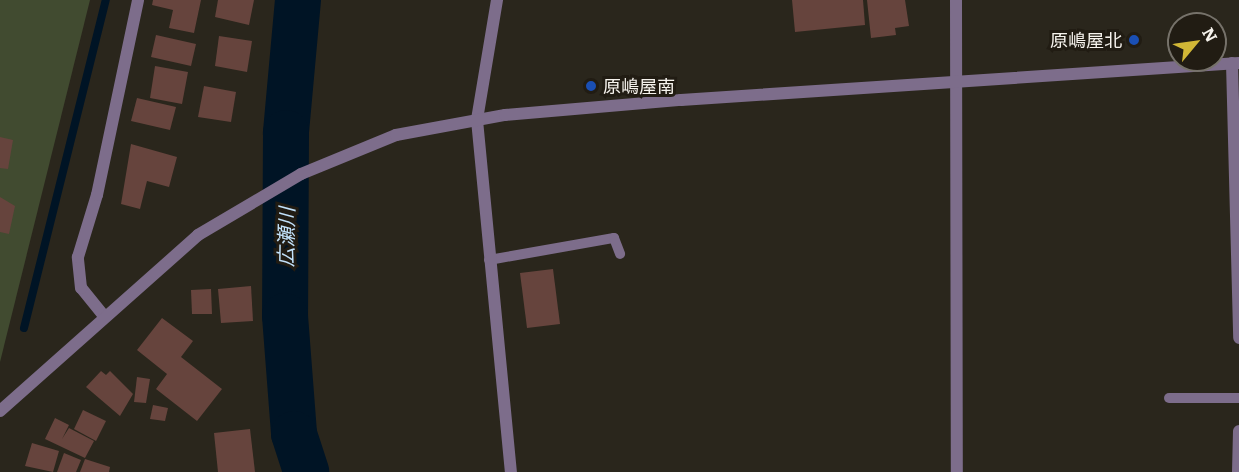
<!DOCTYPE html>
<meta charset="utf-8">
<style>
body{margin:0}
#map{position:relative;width:1239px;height:472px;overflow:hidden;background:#2a261c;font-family:Literata,"Noto Sans JP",serif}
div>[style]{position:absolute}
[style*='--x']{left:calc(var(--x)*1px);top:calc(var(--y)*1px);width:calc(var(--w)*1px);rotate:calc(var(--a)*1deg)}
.green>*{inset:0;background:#414b30}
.stream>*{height:8px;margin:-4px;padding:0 4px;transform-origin:4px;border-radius:4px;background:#001425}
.river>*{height:46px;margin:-23px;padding:0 23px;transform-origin:23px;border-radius:23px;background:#001425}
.building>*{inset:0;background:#66443d}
.service>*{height:10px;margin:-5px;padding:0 5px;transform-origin:5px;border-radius:5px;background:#7d6d8b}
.minor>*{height:12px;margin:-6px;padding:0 6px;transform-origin:6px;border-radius:6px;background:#7d6d8b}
.tertiary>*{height:12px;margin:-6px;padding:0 6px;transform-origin:6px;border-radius:6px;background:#7d6d8b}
.dots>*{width:16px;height:16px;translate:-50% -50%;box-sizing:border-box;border:3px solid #211c13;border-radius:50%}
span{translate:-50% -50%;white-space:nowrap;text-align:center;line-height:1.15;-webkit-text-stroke:6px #211c13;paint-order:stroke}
.poi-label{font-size:18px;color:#f6f3ed}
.right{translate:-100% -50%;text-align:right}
.left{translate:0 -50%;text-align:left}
.water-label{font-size:20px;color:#c2e2fb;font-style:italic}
.north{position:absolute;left:1167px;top:12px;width:60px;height:60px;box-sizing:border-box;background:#211c13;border:2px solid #76726a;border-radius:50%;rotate:61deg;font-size:16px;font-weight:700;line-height:24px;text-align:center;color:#f6f3ed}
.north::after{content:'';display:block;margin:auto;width:21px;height:27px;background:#d1b736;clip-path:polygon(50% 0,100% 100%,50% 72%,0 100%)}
</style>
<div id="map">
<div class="green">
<div style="clip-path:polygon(0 0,90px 0,0 362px)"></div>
</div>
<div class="stream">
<div style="--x:24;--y:328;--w:338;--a:-76"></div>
</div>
<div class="river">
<div style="--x:298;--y:0;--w:134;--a:95.2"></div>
<div style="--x:286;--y:133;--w:183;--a:90.3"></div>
<div style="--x:285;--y:316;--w:118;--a:85.6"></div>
<div style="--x:294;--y:434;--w:40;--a:72"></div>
</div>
<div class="building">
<div style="clip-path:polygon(153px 0,201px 0,194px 33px,169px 28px,173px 10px,152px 5px)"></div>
<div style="clip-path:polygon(218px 0,254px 0,249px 25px,215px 17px)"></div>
<div style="clip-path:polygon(792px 0,863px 0,865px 25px,795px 32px)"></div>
<div style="clip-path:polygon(867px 0,905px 0,909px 26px,895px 28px,896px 35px,871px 38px)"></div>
<div style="clip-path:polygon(156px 35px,196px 44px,191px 66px,151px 57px)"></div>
<div style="clip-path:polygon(219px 36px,252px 41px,247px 72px,215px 66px)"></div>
<div style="clip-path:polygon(155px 66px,188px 72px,182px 104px,150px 98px)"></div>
<div style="clip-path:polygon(204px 86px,236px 92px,231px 122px,198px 117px)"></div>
<div style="clip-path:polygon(137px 98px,176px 107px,170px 130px,131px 121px)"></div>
<div style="clip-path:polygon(0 137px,13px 140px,8px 169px,0 168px)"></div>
<div style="clip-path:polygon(131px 144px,177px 157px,169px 187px,147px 181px,140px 209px,121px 204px)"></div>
<div style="clip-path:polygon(0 197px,15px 206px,9px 234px,0 232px)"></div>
<div style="clip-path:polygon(553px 269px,560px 324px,527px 328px,520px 273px)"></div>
<div style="clip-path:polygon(251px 286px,253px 321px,221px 323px,218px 289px)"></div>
<div style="clip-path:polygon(211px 289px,212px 314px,192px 314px,191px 290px)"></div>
<div style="clip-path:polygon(162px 318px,193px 341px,181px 357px,222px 389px,197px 421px,156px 389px,167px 374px,137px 350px)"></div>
<div style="clip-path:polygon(101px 371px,106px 375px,110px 371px,133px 394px,120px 416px,86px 387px)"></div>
<div style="clip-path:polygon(137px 377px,150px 379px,146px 403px,134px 402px)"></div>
<div style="clip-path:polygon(153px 405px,168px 408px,165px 421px,150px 419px)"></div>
<div style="clip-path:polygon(83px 410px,106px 421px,96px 441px,74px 429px)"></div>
<div style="clip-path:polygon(55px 418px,69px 425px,62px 439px,69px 428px,94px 441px,85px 458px,45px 439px)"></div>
<div style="clip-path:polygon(250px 429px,255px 472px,218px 472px,214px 433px)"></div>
<div style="clip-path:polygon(32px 443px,59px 451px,53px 472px,25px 466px)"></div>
<div style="clip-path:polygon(64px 453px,81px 460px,76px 472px,57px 472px)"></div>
<div style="clip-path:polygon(85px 459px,110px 467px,109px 472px,80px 472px)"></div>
</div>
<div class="service">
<div style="--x:489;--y:260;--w:127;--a:-10"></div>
<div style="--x:614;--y:238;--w:17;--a:69"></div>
<div style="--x:1169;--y:398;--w:70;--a:0"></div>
</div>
<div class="minor">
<div style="--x:497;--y:0;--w:122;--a:99.5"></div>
<div style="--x:477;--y:120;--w:354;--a:84.5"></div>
<div style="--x:1232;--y:63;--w:275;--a:88.5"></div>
<div style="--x:104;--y:316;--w:36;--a:-129"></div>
<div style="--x:81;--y:288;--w:31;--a:-96"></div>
<div style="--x:78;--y:257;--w:65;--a:-73"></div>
<div style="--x:97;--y:195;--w:199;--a:-78.1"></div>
<div style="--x:1238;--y:472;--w:41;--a:-88.6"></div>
</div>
<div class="tertiary">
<div style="--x:956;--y:0;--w:472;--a:89.9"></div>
<div style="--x:0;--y:411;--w:265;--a:-41.6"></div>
<div style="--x:198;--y:235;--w:120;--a:-30.6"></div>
<div style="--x:301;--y:174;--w:103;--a:-22.3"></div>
<div style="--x:396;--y:135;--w:111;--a:-10.4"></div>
<div style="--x:505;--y:115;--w:177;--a:-4.9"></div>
<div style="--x:681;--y:100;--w:559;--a:-3.79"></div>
</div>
<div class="dots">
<div style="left:1134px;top:40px;background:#1a4fb4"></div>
<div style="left:591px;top:86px;background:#1a4fb4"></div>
</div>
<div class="poi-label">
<span class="right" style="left:1122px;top:40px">原嶋屋北</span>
<span class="left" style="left:603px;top:86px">原嶋屋南</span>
</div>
<div class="water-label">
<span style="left:285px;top:237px;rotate:-89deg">広瀬川</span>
</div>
<div class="north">N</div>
</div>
